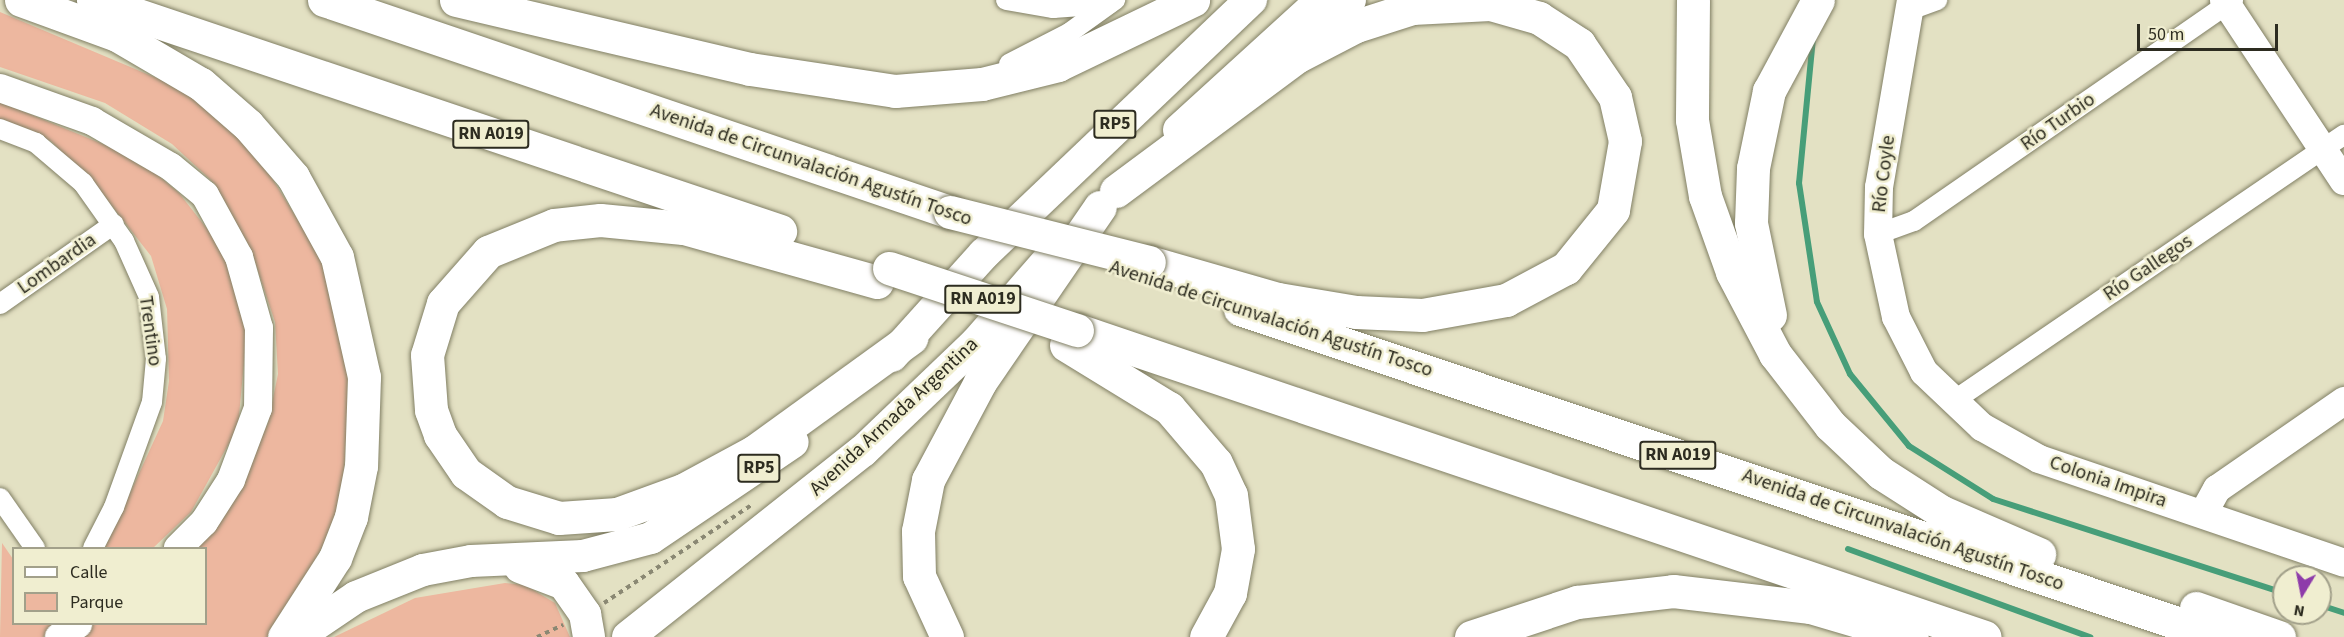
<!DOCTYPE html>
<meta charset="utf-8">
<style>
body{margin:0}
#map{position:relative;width:2344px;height:637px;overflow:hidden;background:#e3e1c3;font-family:"Source Sans 3",sans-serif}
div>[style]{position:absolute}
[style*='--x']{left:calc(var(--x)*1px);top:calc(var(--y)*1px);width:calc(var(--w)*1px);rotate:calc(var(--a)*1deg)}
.green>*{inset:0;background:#edb79f}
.stream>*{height:6px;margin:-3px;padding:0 3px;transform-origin:3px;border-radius:3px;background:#479e79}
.path>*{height:4px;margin-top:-2px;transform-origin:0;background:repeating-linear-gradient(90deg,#8a8873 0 4.5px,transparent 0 9px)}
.roads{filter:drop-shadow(0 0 2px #817f64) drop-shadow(0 0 2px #817f64)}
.street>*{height:20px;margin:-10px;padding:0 10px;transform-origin:10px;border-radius:10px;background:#fff}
.secondary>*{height:28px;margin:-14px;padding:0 14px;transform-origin:14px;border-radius:14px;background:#fff}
.primary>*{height:32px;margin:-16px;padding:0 16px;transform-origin:16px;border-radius:16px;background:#fff}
.highway>*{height:33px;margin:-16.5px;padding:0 16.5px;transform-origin:16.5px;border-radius:16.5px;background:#fff}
.bridges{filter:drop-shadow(0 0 2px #817f64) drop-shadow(0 0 2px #817f64)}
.highway-bridge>*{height:33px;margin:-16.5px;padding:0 16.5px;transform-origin:16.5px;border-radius:16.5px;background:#fff}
span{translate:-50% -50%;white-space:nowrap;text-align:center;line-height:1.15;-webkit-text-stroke:5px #f0eed0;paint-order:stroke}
.shield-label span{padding:2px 4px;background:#f0eed0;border:2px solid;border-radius:4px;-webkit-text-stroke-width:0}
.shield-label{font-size:18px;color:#2d2c20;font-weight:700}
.street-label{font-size:20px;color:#2d2c20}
.legend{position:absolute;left:12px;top:547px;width:195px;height:78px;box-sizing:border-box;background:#f0eed0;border:2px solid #a2a08a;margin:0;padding:8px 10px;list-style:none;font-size:18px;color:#2d2c20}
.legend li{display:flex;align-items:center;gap:12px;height:30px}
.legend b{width:30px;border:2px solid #a2a08a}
.north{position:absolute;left:2272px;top:565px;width:60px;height:60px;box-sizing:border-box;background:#f0eed0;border:2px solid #a2a08a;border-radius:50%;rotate:190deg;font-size:16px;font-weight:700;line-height:24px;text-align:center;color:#2d2c20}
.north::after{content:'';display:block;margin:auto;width:21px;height:27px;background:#8e3baa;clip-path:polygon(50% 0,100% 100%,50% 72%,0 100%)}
.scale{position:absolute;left:2137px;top:24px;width:141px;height:27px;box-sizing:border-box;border:3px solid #2d2c20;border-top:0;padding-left:8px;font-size:18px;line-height:21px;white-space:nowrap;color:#2d2c20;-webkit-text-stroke:4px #f0eed0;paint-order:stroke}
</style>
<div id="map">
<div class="green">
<div style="clip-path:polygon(0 12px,192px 93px,262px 162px,325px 264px,350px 365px,342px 511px,284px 617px,267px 637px,70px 637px,89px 624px,206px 624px,206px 548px,191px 548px,234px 501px,268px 423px,278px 374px,275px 322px,252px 253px,215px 184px,172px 144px,105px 103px,0 67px)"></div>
<div style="clip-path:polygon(0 102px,137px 158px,179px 193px,215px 239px,237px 278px,247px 329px,238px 427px,191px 512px,153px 548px,105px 548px,163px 421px,169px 381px,167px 309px,151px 256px,101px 192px,51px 141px,0 122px)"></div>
<div style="clip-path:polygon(2px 543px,13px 559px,14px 624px,58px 624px,43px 637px,0 637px)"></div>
<div style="clip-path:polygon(505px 583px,525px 585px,555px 603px,570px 637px,334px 637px,415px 598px)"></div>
</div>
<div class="stream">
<div style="--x:1813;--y:38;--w:146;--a:95.5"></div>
<div style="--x:1799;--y:183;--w:120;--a:81.4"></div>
<div style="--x:1817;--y:302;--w:79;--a:65.4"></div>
<div style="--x:1850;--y:374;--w:93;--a:50.7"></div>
<div style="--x:1909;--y:446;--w:99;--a:32.2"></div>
<div style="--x:1993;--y:499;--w:306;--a:17.9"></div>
<div style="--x:1848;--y:549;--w:258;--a:20"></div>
<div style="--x:2320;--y:605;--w:25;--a:18"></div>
</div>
<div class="path">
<div style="--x:604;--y:603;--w:179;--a:-33.6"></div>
<div style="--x:537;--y:637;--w:29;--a:-25"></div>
</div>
<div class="roads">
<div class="street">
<div style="--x:1006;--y:0;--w:48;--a:9.7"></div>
<div style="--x:1053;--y:8;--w:56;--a:-4.1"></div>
<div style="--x:1910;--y:10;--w:29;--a:-20"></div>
<div style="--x:1009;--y:64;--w:68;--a:-27.3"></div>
<div style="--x:1069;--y:33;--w:57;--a:-35.7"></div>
<div style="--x:0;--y:129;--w:39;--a:21"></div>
<div style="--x:36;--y:143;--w:62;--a:40.4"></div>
<div style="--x:83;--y:183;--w:71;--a:54.7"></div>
<div style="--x:124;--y:241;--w:61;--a:65.9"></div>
<div style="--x:149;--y:297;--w:62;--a:83.6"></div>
<div style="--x:156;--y:359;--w:43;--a:95.3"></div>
<div style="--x:152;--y:402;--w:112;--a:109.9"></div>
<div style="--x:114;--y:507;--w:46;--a:117.1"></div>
<div style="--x:1878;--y:234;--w:38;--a:-20"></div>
<div style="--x:1914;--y:221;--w:388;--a:-34.7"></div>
<div style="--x:0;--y:304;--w:139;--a:-35.1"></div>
<div style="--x:1952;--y:402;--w:474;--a:-34.3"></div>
<div style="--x:0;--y:498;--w:61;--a:55"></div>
</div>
<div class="secondary">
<div style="--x:1911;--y:0;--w:190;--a:99.7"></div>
<div style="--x:1879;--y:187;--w:47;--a:91.2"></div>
<div style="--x:1878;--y:234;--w:85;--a:77.8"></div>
<div style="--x:1896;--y:317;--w:62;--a:63"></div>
<div style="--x:1924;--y:372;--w:80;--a:43.5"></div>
<div style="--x:1982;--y:427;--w:65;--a:29.3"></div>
<div style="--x:2039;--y:459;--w:322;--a:18.8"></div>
<div style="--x:2224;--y:0;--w:217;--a:56.5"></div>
<div style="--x:0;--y:88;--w:98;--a:19.7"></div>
<div style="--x:92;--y:121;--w:91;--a:30.2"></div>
<div style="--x:171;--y:167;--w:44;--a:39.5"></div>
<div style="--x:205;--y:195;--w:71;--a:61.3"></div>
<div style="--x:239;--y:257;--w:74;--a:74.3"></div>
<div style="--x:259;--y:328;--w:80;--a:90.7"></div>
<div style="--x:258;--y:408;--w:77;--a:110.6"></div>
<div style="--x:231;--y:480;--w:50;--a:122.7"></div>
<div style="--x:204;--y:522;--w:37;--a:135"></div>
<div style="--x:2203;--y:514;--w:29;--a:-61"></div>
<div style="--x:2217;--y:489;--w:155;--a:-34.7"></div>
<div style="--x:59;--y:637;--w:23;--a:-34"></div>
</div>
<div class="primary">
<div style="--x:1310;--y:30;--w:50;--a:-36.9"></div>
<div style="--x:1179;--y:130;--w:193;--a:-42.3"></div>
<div style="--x:892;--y:356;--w:137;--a:-48"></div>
<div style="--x:984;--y:254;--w:369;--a:-43.6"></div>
<div style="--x:520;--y:567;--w:47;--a:21.1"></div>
<div style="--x:564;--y:584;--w:37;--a:55"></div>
<div style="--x:585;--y:614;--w:23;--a:80"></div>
<div style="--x:297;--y:637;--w:71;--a:-34.1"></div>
<div style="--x:356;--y:597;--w:72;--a:-21.9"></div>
<div style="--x:423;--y:570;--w:49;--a:-10.6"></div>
<div style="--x:471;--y:561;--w:112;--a:-2.6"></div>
<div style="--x:583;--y:556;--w:70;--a:-14.8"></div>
<div style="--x:651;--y:538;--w:171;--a:-34.1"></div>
<div style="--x:628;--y:637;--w:300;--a:-38.4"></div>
<div style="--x:863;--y:451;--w:156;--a:-43.7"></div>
<div style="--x:976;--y:343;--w:134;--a:-48.9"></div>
</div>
<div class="highway">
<div style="--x:21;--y:0;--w:102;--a:20"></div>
<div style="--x:117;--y:35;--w:97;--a:30.3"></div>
<div style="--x:201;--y:84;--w:62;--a:41.1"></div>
<div style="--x:248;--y:125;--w:69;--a:49.1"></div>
<div style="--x:293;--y:177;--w:91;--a:61.2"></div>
<div style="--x:337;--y:257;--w:123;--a:77.3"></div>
<div style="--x:364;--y:377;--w:89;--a:91.9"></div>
<div style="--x:361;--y:466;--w:52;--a:101.1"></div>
<div style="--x:351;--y:517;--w:44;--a:111.3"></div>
<div style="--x:335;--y:558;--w:94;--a:122.8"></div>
<div style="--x:93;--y:0;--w:725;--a:18.58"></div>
<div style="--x:324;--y:0;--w:661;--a:18.71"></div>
<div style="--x:456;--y:0;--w:302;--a:13.2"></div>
<div style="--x:750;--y:69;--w:147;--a:8.6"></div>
<div style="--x:895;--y:91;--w:87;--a:-4.6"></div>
<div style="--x:982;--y:84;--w:78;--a:-14"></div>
<div style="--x:1058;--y:65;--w:150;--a:-25.7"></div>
<div style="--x:1693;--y:0;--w:120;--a:90.5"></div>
<div style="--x:1692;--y:120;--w:77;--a:80.3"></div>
<div style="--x:1705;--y:196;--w:81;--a:70.4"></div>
<div style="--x:1732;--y:272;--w:93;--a:62.3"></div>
<div style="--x:1775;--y:354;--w:90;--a:52.2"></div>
<div style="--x:1830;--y:425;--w:70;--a:43.3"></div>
<div style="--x:1881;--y:473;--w:72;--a:32.6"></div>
<div style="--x:1942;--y:512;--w:106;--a:23.4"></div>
<div style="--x:1116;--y:191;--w:227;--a:-36.6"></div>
<div style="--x:1298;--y:56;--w:65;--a:-27.3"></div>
<div style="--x:1356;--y:26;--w:59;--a:-17.8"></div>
<div style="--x:1412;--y:8;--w:78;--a:-2.9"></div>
<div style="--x:1490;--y:4;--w:51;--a:15.9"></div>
<div style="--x:1539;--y:18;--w:48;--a:33"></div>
<div style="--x:1579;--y:44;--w:64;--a:55.8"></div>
<div style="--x:1615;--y:97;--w:45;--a:77.2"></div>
<div style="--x:1625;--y:141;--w:70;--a:99.9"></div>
<div style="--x:1613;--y:210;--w:75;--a:129"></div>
<div style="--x:1566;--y:268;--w:68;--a:151.9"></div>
<div style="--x:1506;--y:300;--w:85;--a:169.9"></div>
<div style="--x:1422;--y:315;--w:66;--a:-177.4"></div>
<div style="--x:1356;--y:312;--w:79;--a:-170.5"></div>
<div style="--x:1278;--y:299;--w:134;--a:-164"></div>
<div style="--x:877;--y:282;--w:201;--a:-164.4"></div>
<div style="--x:683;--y:228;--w:83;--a:-174.5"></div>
<div style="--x:600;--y:220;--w:46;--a:173.8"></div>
<div style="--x:554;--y:225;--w:71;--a:157.8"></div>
<div style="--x:488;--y:252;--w:68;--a:131.4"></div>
<div style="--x:443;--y:303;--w:54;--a:107.1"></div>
<div style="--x:427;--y:355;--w:55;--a:85.8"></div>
<div style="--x:431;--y:410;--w:27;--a:70"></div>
<div style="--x:440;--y:435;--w:46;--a:55.6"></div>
<div style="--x:466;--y:473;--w:50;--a:35.3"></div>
<div style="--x:507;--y:502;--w:54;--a:17.1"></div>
<div style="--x:559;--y:518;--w:58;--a:-3.9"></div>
<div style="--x:617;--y:514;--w:70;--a:-20"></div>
<div style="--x:683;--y:490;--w:82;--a:-28.4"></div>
<div style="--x:755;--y:451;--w:193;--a:-35.9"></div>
<div style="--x:1240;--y:309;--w:1032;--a:18.52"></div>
<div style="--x:1770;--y:315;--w:94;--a:-101.7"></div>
<div style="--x:1751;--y:223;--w:55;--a:-87.9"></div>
<div style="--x:1753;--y:168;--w:79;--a:-78.3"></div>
<div style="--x:1769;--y:91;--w:103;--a:-61.7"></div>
<div style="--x:1077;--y:330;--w:958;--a:18.68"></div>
<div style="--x:1066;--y:345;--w:121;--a:31.5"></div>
<div style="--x:1169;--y:408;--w:72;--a:49.5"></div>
<div style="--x:1216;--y:463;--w:35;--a:65"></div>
<div style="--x:1231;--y:495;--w:54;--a:82.6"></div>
<div style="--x:1238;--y:549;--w:45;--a:100.3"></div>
<div style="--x:1230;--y:593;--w:50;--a:118.6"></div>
<div style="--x:2196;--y:608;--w:88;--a:19.3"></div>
<div style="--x:947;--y:637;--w:67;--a:-114.7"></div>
<div style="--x:919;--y:576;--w:45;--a:-91.3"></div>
<div style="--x:918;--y:531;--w:52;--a:-78.9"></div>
<div style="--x:928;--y:480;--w:111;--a:-62"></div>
<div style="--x:980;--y:382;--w:212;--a:-55.6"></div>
<div style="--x:1471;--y:637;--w:112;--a:-18.3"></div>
<div style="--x:1577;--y:602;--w:97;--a:-6.5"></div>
<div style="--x:1673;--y:591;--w:138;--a:6.7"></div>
<div style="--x:1810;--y:607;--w:106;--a:16.4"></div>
</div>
</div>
<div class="bridges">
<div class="highway-bridge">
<div style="--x:950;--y:212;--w:205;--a:14.1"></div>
<div style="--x:889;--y:268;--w:198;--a:18.3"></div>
</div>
</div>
<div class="shield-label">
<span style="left:1115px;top:124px">RP5</span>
<span style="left:491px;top:134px">RN A019</span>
<span style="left:983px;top:299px">RN A019</span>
<span style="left:1678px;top:455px">RN A019</span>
<span style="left:759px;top:468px">RP5</span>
</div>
<div class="street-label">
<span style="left:2058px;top:122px;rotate:-35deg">Río Turbio</span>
<span style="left:811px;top:165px;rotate:19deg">Avenida de Circunvalación Agustín Tosco</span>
<span style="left:1884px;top:174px;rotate:-83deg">Río Coyle</span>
<span style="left:57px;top:264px;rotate:-35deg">Lombardia</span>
<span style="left:2148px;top:268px;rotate:-34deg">Río Gallegos</span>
<span style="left:1271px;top:319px;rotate:18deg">Avenida de Circunvalación Agustín Tosco</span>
<span style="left:150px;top:331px;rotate:82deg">Trentino</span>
<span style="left:894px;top:417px;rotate:-43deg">Avenida Armada Argentina</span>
<span style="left:2108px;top:482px;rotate:19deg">Colonia Impira</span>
<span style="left:1903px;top:530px;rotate:19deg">Avenida de Circunvalación Agustín Tosco</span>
</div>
<ul class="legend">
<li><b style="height:8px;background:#fff"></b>Calle</li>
<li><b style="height:16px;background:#edb79f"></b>Parque</li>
</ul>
<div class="north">N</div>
<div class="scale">50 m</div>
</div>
